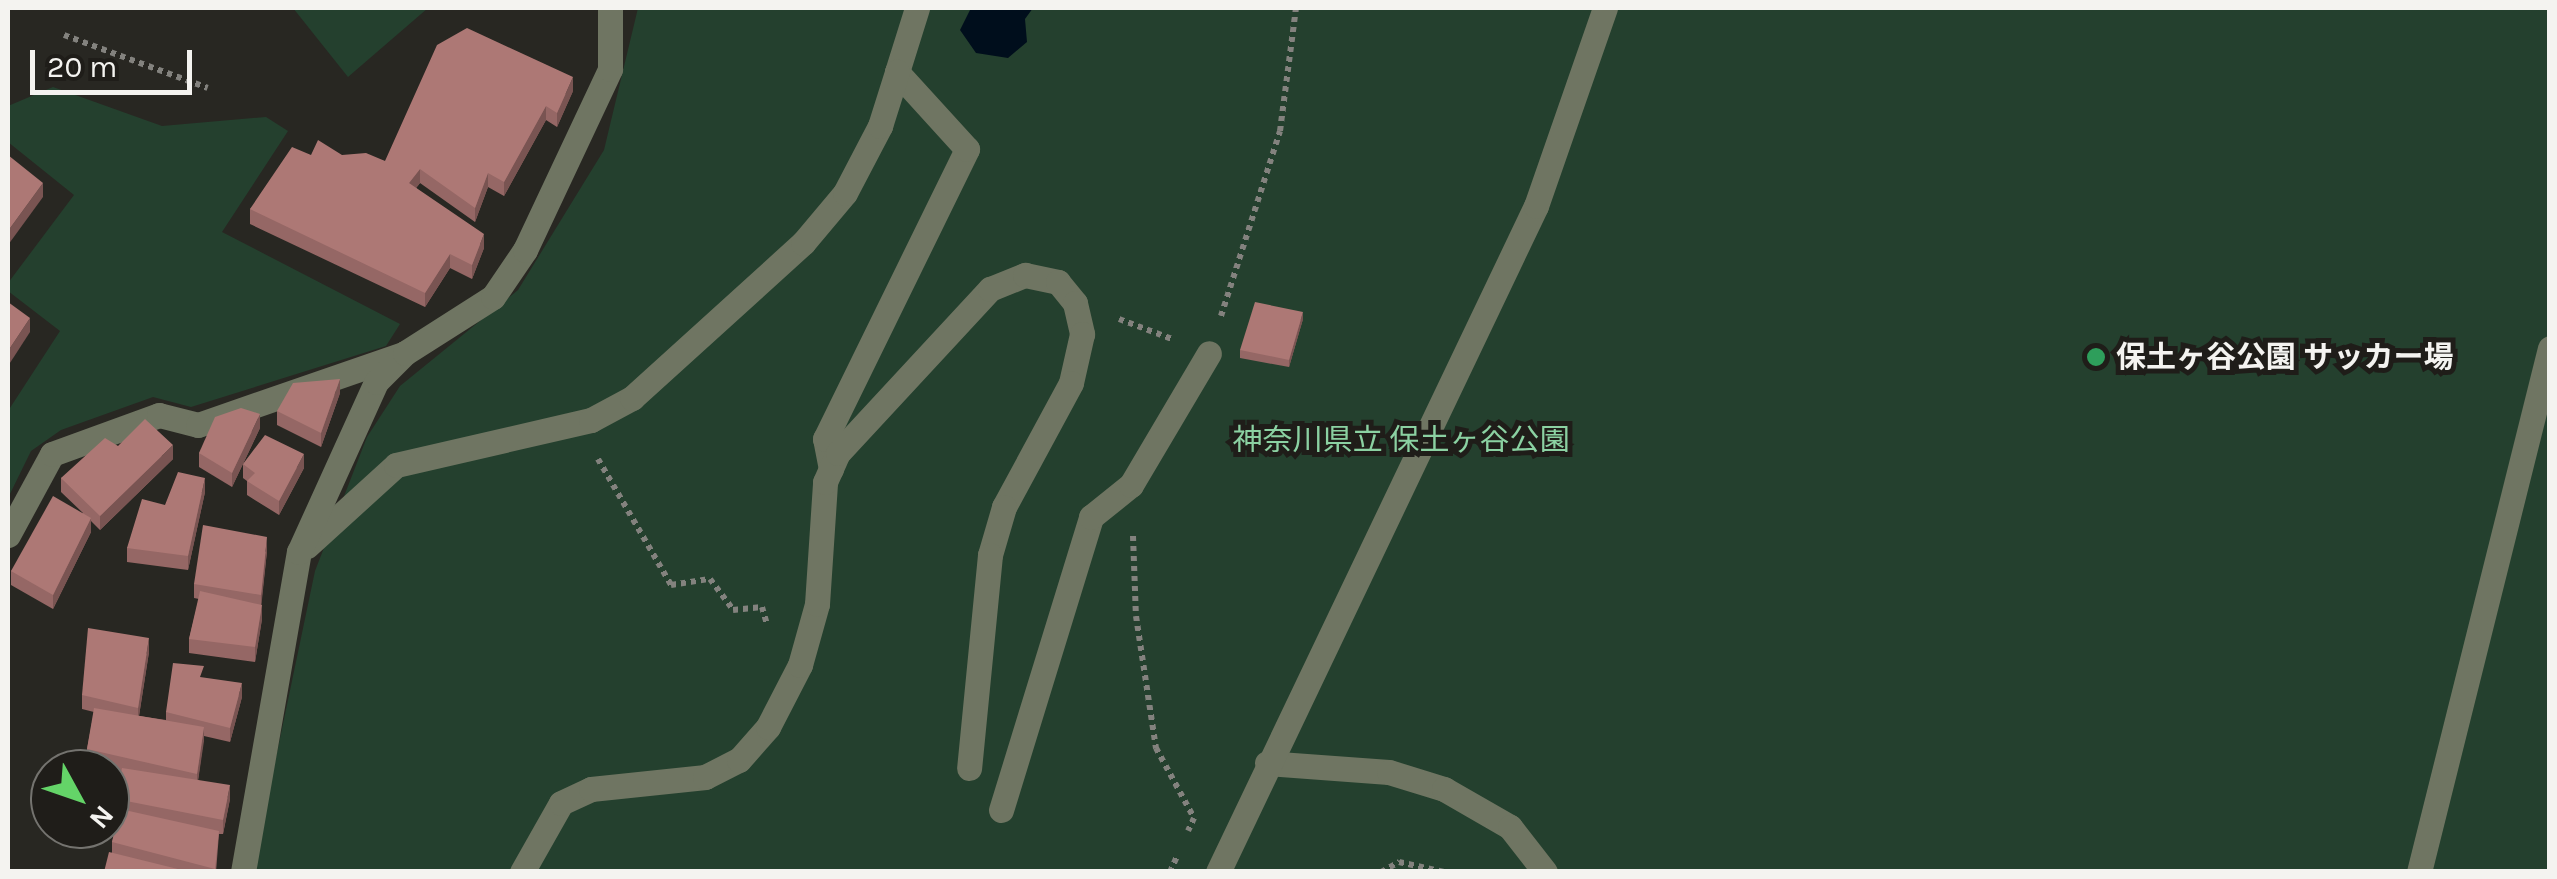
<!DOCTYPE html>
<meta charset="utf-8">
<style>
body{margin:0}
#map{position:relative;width:2557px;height:879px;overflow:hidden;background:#282722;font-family:Karla,"Noto Sans JP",sans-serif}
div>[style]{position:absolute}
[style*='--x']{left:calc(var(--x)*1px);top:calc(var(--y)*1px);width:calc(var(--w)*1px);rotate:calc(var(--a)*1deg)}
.green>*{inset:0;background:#24402e}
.water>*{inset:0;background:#000e1c}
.path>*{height:6px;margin-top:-3px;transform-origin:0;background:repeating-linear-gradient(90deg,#83827e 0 5px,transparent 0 10px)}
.minor>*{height:25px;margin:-12.5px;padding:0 12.5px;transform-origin:12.5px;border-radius:12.5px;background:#6f7562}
.wall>*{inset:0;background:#956765}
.shaded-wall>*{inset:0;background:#795452}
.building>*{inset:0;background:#ad7875}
.dots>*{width:28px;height:28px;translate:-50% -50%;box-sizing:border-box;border:5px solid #1f1d19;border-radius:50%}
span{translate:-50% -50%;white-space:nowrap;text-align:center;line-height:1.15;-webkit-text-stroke:10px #1f1d19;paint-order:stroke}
.poi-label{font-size:30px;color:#f4f3f0;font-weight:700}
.left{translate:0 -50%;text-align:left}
.park-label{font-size:30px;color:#8bd1a2}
.frame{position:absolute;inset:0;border:10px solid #f4f3f0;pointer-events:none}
.north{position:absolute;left:30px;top:749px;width:100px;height:100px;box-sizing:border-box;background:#1f1d19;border:2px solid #74736f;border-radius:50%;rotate:130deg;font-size:28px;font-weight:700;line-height:40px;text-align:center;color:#f4f3f0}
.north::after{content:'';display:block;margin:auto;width:35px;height:45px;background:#64d468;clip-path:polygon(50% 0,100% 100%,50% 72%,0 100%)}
.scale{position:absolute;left:30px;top:50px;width:162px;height:45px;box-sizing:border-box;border:5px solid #f4f3f0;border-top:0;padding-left:12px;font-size:30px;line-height:35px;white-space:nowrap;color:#f4f3f0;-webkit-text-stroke:8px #1f1d19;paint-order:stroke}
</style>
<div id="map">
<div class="green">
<div style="clip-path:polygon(293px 8px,428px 8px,348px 77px)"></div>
<div style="clip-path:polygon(638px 8px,2549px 8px,2549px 871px,252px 872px,315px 571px,367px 437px,400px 386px,518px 290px,604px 150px)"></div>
<div style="clip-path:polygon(53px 87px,162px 126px,266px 117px,288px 131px,222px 232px,400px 324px,386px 346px,191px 407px,153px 397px,61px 430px,31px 451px,8px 498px,8px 411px,60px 331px,8px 291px,8px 283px,74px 195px,8px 142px,8px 106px)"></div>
</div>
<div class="water">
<div style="clip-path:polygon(971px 8px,1033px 8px,1025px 19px,1027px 42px,1008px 58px,976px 53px,960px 30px)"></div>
</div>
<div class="path">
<div style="--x:64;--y:35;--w:153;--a:20.2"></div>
<div style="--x:1221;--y:316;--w:194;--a:-72.3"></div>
<div style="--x:1280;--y:131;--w:124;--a:-82.6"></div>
<div style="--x:1119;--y:319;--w:57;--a:20.7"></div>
<div style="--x:598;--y:459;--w:146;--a:59.9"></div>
<div style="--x:671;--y:585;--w:39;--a:-9"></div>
<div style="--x:710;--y:579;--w:39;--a:53"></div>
<div style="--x:733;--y:610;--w:29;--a:-6"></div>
<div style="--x:762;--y:607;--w:18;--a:74"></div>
<div style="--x:1133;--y:536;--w:80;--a:87.9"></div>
<div style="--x:1136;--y:616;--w:134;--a:81.4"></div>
<div style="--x:1156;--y:748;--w:80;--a:61.5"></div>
<div style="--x:1194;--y:818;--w:14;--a:115"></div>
<div style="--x:1170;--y:872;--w:17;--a:-66"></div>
<div style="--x:1381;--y:872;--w:21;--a:-29"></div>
<div style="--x:1399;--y:862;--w:46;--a:12.5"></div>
</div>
<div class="minor">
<div style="--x:831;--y:469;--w:31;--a:-101"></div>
<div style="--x:825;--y:439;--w:323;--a:-63.9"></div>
<div style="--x:967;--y:149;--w:104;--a:-132.3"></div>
<div style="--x:897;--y:72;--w:67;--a:-72.6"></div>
<div style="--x:8;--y:535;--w:92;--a:-61.5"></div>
<div style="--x:52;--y:454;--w:114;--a:-20"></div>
<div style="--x:159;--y:415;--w:40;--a:14.4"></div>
<div style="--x:198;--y:425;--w:217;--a:-19.1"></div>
<div style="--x:307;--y:546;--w:120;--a:-42.3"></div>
<div style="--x:396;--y:465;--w:200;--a:-13"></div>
<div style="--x:591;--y:420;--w:47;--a:-28.2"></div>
<div style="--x:632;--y:398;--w:231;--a:-42.2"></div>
<div style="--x:803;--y:243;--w:65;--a:-50"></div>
<div style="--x:845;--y:193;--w:76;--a:-62.4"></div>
<div style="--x:880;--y:126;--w:57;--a:-72.5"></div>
<div style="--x:1267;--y:763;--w:122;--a:4.2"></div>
<div style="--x:1389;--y:772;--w:58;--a:17.2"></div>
<div style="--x:1444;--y:789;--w:76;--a:29.9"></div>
<div style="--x:1510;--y:827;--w:57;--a:52.1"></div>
<div style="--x:1001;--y:810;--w:307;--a:-72.9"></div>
<div style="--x:1091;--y:517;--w:51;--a:-38.7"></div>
<div style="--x:1131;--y:485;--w:153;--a:-59.4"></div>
<div style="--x:243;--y:872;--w:325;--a:-80.1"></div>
<div style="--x:299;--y:552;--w:187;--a:-65.6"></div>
<div style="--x:376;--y:382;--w:41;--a:-45"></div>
<div style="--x:405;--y:353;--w:104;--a:-32.5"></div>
<div style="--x:493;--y:297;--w:57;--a:-55.8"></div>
<div style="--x:525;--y:250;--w:200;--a:-64.8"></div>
<div style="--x:610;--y:69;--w:61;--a:-90"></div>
<div style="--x:522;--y:872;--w:79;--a:-60.5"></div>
<div style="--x:561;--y:803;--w:33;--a:-25"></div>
<div style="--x:591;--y:789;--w:115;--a:-6"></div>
<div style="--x:705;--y:777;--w:38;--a:-27"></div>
<div style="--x:739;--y:760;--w:44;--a:-48.7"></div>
<div style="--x:768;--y:727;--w:70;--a:-62.7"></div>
<div style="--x:800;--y:665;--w:63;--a:-74.4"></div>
<div style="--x:817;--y:604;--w:122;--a:-86.2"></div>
<div style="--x:825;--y:482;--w:32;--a:-66"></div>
<div style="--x:838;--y:453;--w:224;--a:-47.2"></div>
<div style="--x:990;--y:289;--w:38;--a:-22"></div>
<div style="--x:1025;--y:275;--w:34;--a:12"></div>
<div style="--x:1058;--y:282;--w:27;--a:51"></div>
<div style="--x:1075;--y:303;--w:32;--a:77"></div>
<div style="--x:1082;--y:334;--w:50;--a:102.7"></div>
<div style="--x:1071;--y:383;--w:141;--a:118.4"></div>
<div style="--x:1004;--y:507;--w:50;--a:106.3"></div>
<div style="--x:990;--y:555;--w:214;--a:95.6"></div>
<div style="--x:1218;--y:872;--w:738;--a:-64.48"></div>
<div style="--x:1536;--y:206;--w:210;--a:-70.8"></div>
<div style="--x:2419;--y:872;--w:540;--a:-75.96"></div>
</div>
<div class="wall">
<div style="clip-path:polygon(573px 91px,557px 127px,546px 120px,504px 196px,488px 187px,475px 222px,420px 183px,416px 188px,484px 248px,472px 279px,450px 268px,425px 307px,250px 224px,250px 209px,311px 155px,342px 155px,385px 161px)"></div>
<div style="clip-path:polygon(1303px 319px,1289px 367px,1240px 358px,1240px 350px)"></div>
<div style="clip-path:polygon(340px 393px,321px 447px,277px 425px,277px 411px)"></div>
<div style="clip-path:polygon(260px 428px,232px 487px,199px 467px,199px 453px)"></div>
<div style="clip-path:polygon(118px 446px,173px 459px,100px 530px,91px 521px,91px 532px,53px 609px,11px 585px,11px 571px,83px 513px,61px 492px,61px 478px)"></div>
<div style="clip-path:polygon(243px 464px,304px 468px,279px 515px,247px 495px,247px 481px,243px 478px)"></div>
<div style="clip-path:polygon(205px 492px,188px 570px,127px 562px,127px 548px,165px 505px)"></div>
<div style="clip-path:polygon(267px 551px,261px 605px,262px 619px,255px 662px,189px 653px,189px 639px,199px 599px,194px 598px,194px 584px)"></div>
<div style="clip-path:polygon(149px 652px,139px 716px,166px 720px,166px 712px,204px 678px,242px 697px,230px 742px,204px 736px,198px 780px,230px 799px,223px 834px,219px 834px,216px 872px,104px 872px,112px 852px,112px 842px,119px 814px,116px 813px,116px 799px,121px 771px,87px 763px,87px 749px,94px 712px,82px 709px,82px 695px)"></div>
</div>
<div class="shaded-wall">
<div style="clip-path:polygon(573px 77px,573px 91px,557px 127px,557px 113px)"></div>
<div style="clip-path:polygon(546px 106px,546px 120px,504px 196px,504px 182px)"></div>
<div style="clip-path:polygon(420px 169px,420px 183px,409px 197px,409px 183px)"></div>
<div style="clip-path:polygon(488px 173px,488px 187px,475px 222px,475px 208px)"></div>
<div style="clip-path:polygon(43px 183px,43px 197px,8px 245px,8px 231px)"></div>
<div style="clip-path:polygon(484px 234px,484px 248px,472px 279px,472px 265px)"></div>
<div style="clip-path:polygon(450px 254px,450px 268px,425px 307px,425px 293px)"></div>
<div style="clip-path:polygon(1303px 312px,1303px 319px,1289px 367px,1289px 360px)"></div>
<div style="clip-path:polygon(30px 318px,30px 332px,8px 366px,8px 351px)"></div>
<div style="clip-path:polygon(340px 379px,340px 393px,321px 447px,321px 433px)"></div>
<div style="clip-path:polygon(260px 414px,260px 428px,232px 487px,232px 473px)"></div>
<div style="clip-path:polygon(173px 445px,173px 459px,100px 530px,100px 516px)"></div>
<div style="clip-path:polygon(304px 454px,304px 468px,279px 515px,279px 501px)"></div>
<div style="clip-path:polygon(205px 478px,205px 492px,188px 570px,188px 556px)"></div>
<div style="clip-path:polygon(91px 518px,91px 532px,53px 609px,53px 595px)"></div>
<div style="clip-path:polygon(267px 537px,267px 551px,261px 609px,261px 595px)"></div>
<div style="clip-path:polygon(262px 605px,262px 619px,255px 662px,255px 647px)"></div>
<div style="clip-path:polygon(149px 638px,149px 652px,138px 722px,138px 708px)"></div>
<div style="clip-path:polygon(242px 683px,242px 697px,230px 742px,230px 728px)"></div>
<div style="clip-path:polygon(204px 727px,204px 741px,197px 788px,197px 774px)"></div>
<div style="clip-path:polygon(230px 785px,230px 799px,223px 834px,223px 820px)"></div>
</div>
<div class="building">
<div style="clip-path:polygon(467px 28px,573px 77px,557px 113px,546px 106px,504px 182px,488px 173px,475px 208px,420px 169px,409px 183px,484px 234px,472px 265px,450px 254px,425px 293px,250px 209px,292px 147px,311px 155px,318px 140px,342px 155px,366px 153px,385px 161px,437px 45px)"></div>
<div style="clip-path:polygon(8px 155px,43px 183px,8px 231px)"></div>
<div style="clip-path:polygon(8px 302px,30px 318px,8px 351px)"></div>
<div style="clip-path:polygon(1255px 302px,1303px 312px,1289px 360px,1240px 350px)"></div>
<div style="clip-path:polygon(340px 379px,321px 433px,277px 411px,293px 383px)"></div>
<div style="clip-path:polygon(241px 408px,260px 414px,232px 473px,199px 453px,215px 417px)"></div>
<div style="clip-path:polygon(145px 419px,173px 445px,100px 516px,61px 478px,105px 438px,118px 446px)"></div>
<div style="clip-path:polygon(265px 435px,304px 454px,279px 501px,247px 481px,255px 473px,243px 464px)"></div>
<div style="clip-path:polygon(178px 472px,205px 478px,188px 556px,127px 548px,142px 499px,165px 505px)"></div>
<div style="clip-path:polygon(53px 496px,91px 518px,53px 595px,11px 571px)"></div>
<div style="clip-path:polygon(203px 525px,267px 537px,261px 595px,194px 584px)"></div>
<div style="clip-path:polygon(200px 591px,262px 605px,255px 647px,189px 639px)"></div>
<div style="clip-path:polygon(88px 628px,149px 638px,138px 708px,82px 695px)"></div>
<div style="clip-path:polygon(173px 663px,204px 666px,200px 677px,242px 683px,230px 728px,166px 712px)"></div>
<div style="clip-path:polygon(94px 708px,204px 727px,197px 774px,87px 749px)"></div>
<div style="clip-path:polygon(122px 768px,230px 785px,223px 820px,116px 799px)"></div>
<div style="clip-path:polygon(120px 809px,219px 831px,215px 869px,112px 842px)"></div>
<div style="clip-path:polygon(109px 852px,190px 872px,104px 872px)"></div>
</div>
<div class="dots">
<div style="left:2096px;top:357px;background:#2e9e5b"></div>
</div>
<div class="poi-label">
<span class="left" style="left:2116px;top:357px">保土ヶ谷公園 サッカー場</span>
</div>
<div class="park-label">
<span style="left:1401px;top:440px">神奈川県立 保土ヶ谷公園</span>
</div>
<div class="frame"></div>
<div class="north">N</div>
<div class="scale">20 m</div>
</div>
